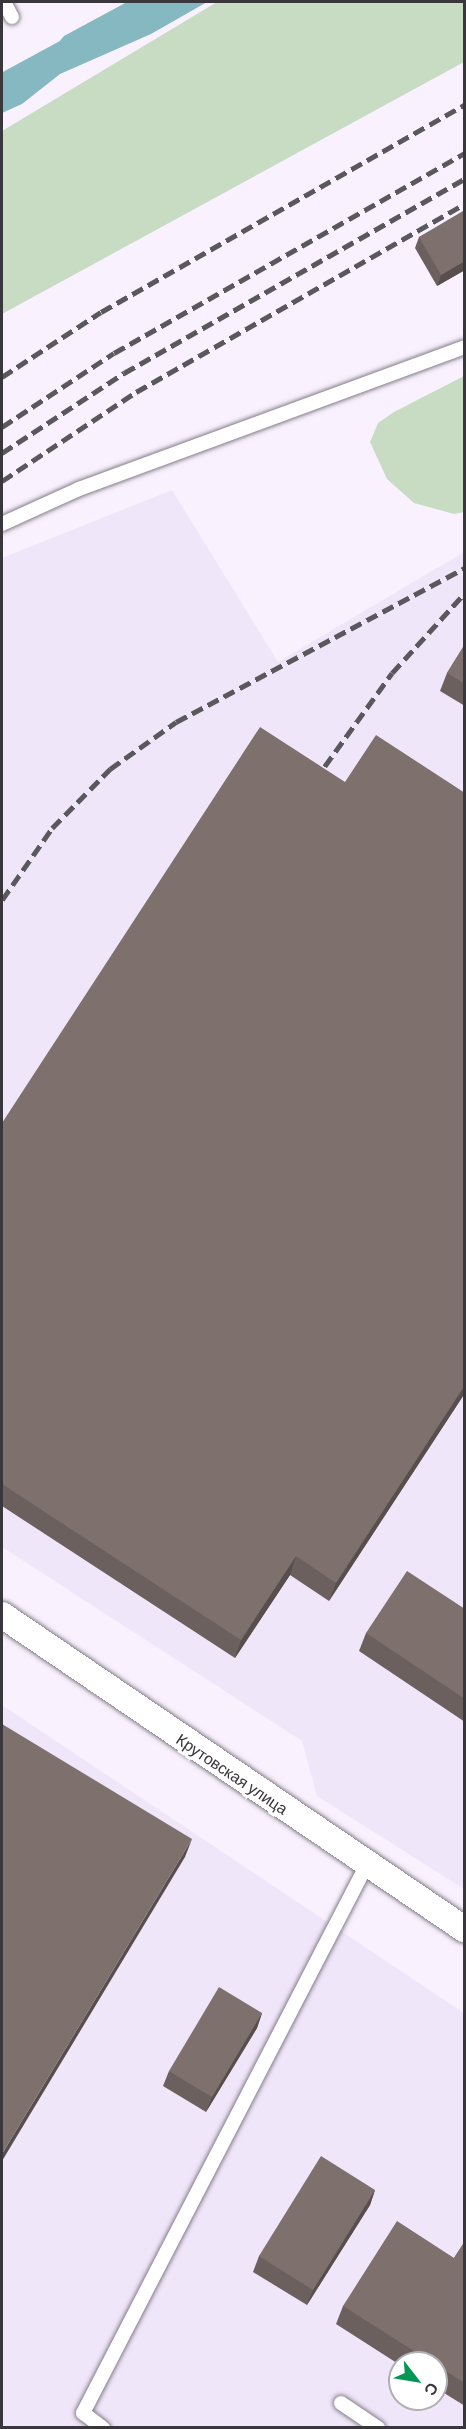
<!DOCTYPE html>
<meta charset="utf-8">
<style>
body{margin:0}
#map{position:relative;width:466px;height:2429px;overflow:hidden;background:#f9f1fe;font-family:Barlow,sans-serif}
div>[style]{position:absolute}
[style*='--x']{left:calc(var(--x)*1px);top:calc(var(--y)*1px);width:calc(var(--w)*1px);rotate:calc(var(--a)*1deg)}
.industrial>*{inset:0;background:#f0e6fa}
.green>*{inset:0;background:#c8dcc4}
.water>*{inset:0;background:#85b8c1}
.canal>*{height:27px;margin:-13.5px;padding:0 13.5px;transform-origin:13.5px;border-radius:13.5px;background:#85b8c1}
.roads{filter:drop-shadow(0 0 2px #847d88) drop-shadow(0 0 2px #847d88)}
.service>*{height:14px;margin:-7px;padding:0 7px;transform-origin:7px;border-radius:7px;background:#fff}
.minor>*{height:26px;margin:-13px;padding:0 13px;transform-origin:13px;border-radius:13px;background:#fff}
.rail>*{height:4.5px;margin-top:-2.25px;transform-origin:0;background:repeating-linear-gradient(90deg,#5a575d 0 12px,transparent 0 18px)}
.wall>*{inset:0;background:#6c605e}
.shaded-wall>*{inset:0;background:#584e4c}
.building>*{inset:0;background:#7e706d}
span{translate:-50% -50%;white-space:nowrap;text-align:center;line-height:1.15;-webkit-text-stroke:6px #fff;paint-order:stroke}
.street-label{font-size:16px;color:#3a373c}
.frame{position:absolute;inset:0;border:3px solid #3a373c;pointer-events:none}
.north{position:absolute;left:388px;top:2351px;width:60px;height:60px;box-sizing:border-box;background:#fff;border:2px solid #b0afb1;border-radius:50%;rotate:121deg;font-size:16px;font-weight:700;line-height:24px;text-align:center;color:#3a373c}
.north::after{content:'';display:block;margin:auto;width:21px;height:27px;background:#059556;clip-path:polygon(50% 0,100% 100%,50% 72%,0 100%)}
</style>
<div id="map">
<div class="industrial">
<div style="clip-path:polygon(172px 490px,278px 662px,464px 552px,464px 1889px,317px 1796px,302px 1741px,2px 1547px,2px 558px)"></div>
<div style="clip-path:polygon(evenodd,2px 1705px,464px 2013px,464px 2427px,2px 2427px,2px 1705px,400px 2363px,436px 2363px,436px 2399px,400px 2399px,400px 2363px)"></div>
</div>
<div class="green">
<div style="clip-path:polygon(217px 2px,464px 2px,464px 62px,2px 314px,2px 131px)"></div>
<div style="clip-path:polygon(464px 376px,464px 512px,454px 514px,414px 503px,387px 479px,370px 442px,378px 423px,394px 412px)"></div>
</div>
<div class="water">
<div style="clip-path:polygon(127px 2px,207px 2px,151px 34px,60px 74px,22px 104px,2px 113px,2px 89px,35px 71px,64px 36px)"></div>
</div>
<div class="canal">
<div style="--x:2;--y:87;--w:80;--a:-28.5"></div>
</div>
<div class="roads">
<div class="service">
<div style="--x:4;--y:2;--w:17;--a:62"></div>
<div style="--x:2;--y:524;--w:85;--a:-24.4"></div>
<div style="--x:79;--y:489;--w:410;--a:-20.2"></div>
<div style="--x:341;--y:2403;--w:45;--a:34"></div>
<div style="--x:103;--y:2428;--w:25;--a:-143"></div>
<div style="--x:83;--y:2413;--w:616;--a:-62.64"></div>
</div>
<div class="minor">
<div style="--x:2;--y:1615;--w:559;--a:34.2"></div>
</div>
</div>
<div class="rail">
<div style="--x:2;--y:377;--w:118;--a:-33.3"></div>
<div style="--x:101;--y:312;--w:418;--a:-29.7"></div>
<div style="--x:2;--y:427;--w:134;--a:-33.5"></div>
<div style="--x:114;--y:353;--w:403;--a:-29.7"></div>
<div style="--x:2;--y:453;--w:146;--a:-33.3"></div>
<div style="--x:124;--y:373;--w:391;--a:-29.7"></div>
<div style="--x:2;--y:481;--w:161;--a:-33.6"></div>
<div style="--x:136;--y:392;--w:378;--a:-29.8"></div>
<div style="--x:314;--y:781;--w:133;--a:-54.2"></div>
<div style="--x:392;--y:673;--w:107;--a:-47.7"></div>
<div style="--x:2;--y:900;--w:88;--a:-55.2"></div>
<div style="--x:52;--y:828;--w:83;--a:-45.5"></div>
<div style="--x:110;--y:769;--w:81;--a:-35.5"></div>
<div style="--x:176;--y:722;--w:327;--a:-28.1"></div>
</div>
<div class="wall">
<div style="clip-path:polygon(465px 214px,465px 270px,437px 286px,415px 248px,419px 237px)"></div>
<div style="clip-path:polygon(465px 644px,465px 706px,440px 691px,447px 673px)"></div>
<div style="clip-path:polygon(345px 782px,465px 793px,465px 1393px,329px 1601px,290px 1575px,235px 1658px,2px 1506px,2px 1123px)"></div>
<div style="clip-path:polygon(465px 1609px,465px 1722px,359px 1651px,366px 1633px)"></div>
<div style="clip-path:polygon(262px 2013px,257px 2028px,206px 2112px,163px 2086px,169px 2071px)"></div>
<div style="clip-path:polygon(375px 2190px,370px 2205px,307px 2305px,253px 2272px,259px 2256px)"></div>
<div style="clip-path:polygon(465px 2241px,465px 2406px,436px 2388px,436px 2363px,400px 2363px,400px 2365px,336px 2324px,343px 2306px,454px 2258px)"></div>
</div>
<div class="shaded-wall">
<div style="clip-path:polygon(465px 261px,465px 270px,437px 286px,441px 275px)"></div>
<div style="clip-path:polygon(465px 1385px,465px 1393px,329px 1601px,336px 1583px)"></div>
<div style="clip-path:polygon(296px 1556px,290px 1575px,235px 1658px,241px 1640px)"></div>
<div style="clip-path:polygon(192px 1839px,185px 1857px,2px 2161px,2px 2154px)"></div>
<div style="clip-path:polygon(262px 2013px,257px 2028px,206px 2112px,212px 2097px)"></div>
<div style="clip-path:polygon(375px 2190px,370px 2205px,307px 2305px,313px 2290px)"></div>
</div>
<div class="building">
<div style="clip-path:polygon(463px 211px,465px 214px,465px 261px,441px 275px,419px 237px)"></div>
<div style="clip-path:polygon(465px 644px,465px 684px,447px 673px)"></div>
<div style="clip-path:polygon(260px 727px,345px 782px,376px 735px,465px 793px,465px 1385px,336px 1583px,296px 1556px,241px 1640px,2px 1484px,2px 1123px)"></div>
<div style="clip-path:polygon(407px 1571px,465px 1609px,465px 1699px,366px 1633px)"></div>
<div style="clip-path:polygon(2px 1724px,192px 1839px,2px 2154px)"></div>
<div style="clip-path:polygon(219px 1987px,262px 2013px,212px 2097px,169px 2071px)"></div>
<div style="clip-path:polygon(321px 2156px,375px 2190px,313px 2290px,259px 2256px)"></div>
<div style="clip-path:polygon(397px 2221px,454px 2258px,465px 2241px,465px 2383px,436px 2365px,436px 2363px,433px 2363px,343px 2306px)"></div>
</div>
<div class="street-label">
<span style="left:232px;top:1774px;rotate:34deg">Крутовская улица</span>
</div>
<div class="frame"></div>
<div class="north">С</div>
</div>
